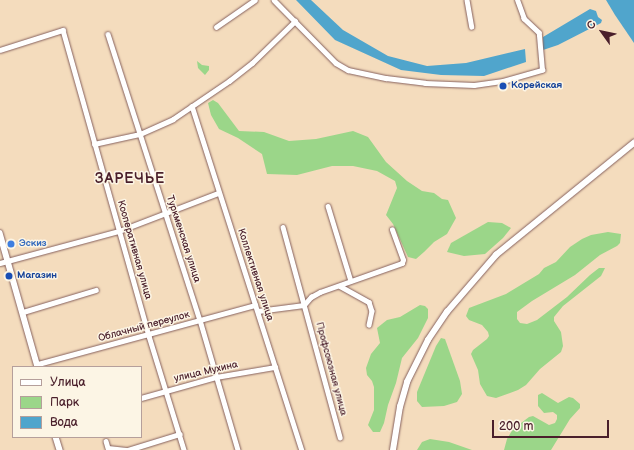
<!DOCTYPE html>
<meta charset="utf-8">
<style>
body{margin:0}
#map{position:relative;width:634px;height:450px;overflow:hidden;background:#f4dcbd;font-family:"Balsamiq Sans",sans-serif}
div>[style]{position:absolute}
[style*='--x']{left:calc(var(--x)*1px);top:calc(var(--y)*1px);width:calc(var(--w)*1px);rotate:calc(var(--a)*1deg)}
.green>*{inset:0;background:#9bd689}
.water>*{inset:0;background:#50a5cc}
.roads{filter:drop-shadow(0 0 1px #86615e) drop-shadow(0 0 1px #86615e)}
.minor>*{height:4.5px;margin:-2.25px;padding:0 2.25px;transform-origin:2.25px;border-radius:2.25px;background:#fff}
.major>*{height:5.5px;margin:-2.75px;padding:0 2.75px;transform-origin:2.75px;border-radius:2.75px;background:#fff}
.dots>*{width:11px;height:11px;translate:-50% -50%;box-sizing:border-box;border:2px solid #fcf5e5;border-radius:50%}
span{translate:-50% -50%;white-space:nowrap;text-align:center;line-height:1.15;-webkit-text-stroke:3px #fcf5e5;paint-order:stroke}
.transit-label{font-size:10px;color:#164399;font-weight:700}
.left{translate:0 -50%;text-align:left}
.street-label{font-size:10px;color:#4a1f2b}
.shop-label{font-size:10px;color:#366cbe;font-weight:700}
.district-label{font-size:14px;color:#4a1f2b;font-weight:700;letter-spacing:1px}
.legend{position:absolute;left:12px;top:366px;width:130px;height:72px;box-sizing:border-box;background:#fcf5e5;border:1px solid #b59f9b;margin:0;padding:5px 7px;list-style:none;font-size:12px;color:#4a1f2b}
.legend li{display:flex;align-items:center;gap:8px;height:20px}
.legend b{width:20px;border:1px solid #b59f9b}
.north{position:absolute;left:582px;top:12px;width:40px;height:40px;-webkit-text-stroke:3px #fcf5e5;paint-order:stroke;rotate:303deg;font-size:11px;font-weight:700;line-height:16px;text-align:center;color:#4a1f2b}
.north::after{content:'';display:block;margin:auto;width:14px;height:18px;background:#4a1f2b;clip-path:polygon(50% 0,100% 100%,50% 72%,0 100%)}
.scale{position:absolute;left:492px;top:420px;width:117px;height:18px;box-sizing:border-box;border:2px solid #4a1f2b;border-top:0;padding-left:5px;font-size:12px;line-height:14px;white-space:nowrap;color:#4a1f2b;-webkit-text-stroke:3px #fcf5e5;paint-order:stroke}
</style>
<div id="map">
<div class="green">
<div style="clip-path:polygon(197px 61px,202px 65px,209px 66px,209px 70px,205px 75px,198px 68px)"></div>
<div style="clip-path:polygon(213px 100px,218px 103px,239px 131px,264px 132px,289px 141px,316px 139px,353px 131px,368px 137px,386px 162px,407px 181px,422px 191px,434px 193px,442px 199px,448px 200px,456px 218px,447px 234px,434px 242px,424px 252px,416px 259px,408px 257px,393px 224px,386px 215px,397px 188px,395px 181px,377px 171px,353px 166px,332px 166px,297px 175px,267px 174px,262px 154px,238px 138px,219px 129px,211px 115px,208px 103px)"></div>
<div style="clip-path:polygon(488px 222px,502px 223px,511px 228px,503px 238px,485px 254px,464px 256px,447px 252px,451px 243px)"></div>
<div style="clip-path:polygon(608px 232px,621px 234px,620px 243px,617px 246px,600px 255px,575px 275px,532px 301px,517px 312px,517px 319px,520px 323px,527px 324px,537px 320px,567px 297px,590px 275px,599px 268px,605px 268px,601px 276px,563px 306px,554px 317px,554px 321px,561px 332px,563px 346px,561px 352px,540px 369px,526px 385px,518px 390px,496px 398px,487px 396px,480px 384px,478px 370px,471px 354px,473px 350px,487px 339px,489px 336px,488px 332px,482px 325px,469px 320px,466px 316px,469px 308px,506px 294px,539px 274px,544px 268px,556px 262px,570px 247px,582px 239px,591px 235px)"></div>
<div style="clip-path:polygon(420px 305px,425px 306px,428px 309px,428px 318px,418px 338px,402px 358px,396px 383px,388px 405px,384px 423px,380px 432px,373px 432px,368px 425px,374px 410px,374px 387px,372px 381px,367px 375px,366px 368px,371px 354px,380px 343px,377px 328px,387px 320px,400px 317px)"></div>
<div style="clip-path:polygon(441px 338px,445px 339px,460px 381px,462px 394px,457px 402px,444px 406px,422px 407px,417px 401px,417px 392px,436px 346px)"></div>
<div style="clip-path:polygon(542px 393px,558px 403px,569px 397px,573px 398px,580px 404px,580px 408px,570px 419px,551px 450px,504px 450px,507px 439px,513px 429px,529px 417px,533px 416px,549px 425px,555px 423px,557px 419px,557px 415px,553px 412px,544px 413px,538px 406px,538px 395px)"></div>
<div style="clip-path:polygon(430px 439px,449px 442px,472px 450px,417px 450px,422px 442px)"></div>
</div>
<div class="water">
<div style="clip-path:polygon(296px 0,311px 0,343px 30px,388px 56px,427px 66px,466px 63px,525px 49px,526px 62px,484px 76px,441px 75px,401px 70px,335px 40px)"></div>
<div style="clip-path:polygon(606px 0,634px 0,634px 43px,615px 15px)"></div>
<div style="clip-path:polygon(590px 9px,596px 11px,598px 17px,602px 20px,601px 23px,558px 45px,543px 50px,543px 37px)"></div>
</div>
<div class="roads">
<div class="minor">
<div style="--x:274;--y:0;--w:88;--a:45.5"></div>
<div style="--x:336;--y:63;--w:14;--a:30"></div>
<div style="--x:348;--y:70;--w:39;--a:12"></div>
<div style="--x:386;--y:78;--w:39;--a:7"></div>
<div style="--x:425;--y:83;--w:49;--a:2.3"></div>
<div style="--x:474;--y:85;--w:29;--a:-8"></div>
<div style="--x:503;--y:81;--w:41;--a:-15.8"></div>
<div style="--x:542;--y:70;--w:37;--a:-95"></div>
<div style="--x:539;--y:33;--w:21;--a:-137"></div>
<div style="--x:524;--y:19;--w:20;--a:-110"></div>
<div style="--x:467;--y:0;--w:27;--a:80"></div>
<div style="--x:216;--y:27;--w:47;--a:-34.7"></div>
<div style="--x:108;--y:34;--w:300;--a:72.2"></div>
<div style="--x:200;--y:320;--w:135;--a:73.7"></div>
<div style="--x:0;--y:50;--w:66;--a:-17.6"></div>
<div style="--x:63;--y:30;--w:318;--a:74.3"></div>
<div style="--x:149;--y:336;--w:119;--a:72.9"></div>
<div style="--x:192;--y:106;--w:361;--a:72.3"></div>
<div style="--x:94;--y:144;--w:47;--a:-12.3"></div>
<div style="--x:140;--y:134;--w:36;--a:-24"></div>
<div style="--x:173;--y:119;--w:68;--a:-34.2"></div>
<div style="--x:229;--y:81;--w:29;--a:-38"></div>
<div style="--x:252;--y:63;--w:60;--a:-44.3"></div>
<div style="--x:328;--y:206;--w:78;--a:73"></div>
<div style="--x:283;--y:227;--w:218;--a:74.8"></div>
<div style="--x:0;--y:263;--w:123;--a:-15.1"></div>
<div style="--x:119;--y:231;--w:106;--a:-21"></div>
<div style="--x:340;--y:286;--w:33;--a:29"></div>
<div style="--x:369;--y:302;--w:9;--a:72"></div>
<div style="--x:372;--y:311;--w:14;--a:102"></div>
<div style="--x:258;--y:311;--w:46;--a:-7.4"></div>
<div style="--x:304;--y:305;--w:11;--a:-49"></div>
<div style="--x:311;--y:297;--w:10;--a:-29"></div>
<div style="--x:320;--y:292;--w:87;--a:-19.5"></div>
<div style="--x:402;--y:263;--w:3;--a:-72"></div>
<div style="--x:403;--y:260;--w:32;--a:-110"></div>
<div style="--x:23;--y:312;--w:76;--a:-16.8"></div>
<div style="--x:38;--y:364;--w:225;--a:-15.2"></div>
<div style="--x:141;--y:398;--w:78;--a:-15.6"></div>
<div style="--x:216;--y:377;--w:60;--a:-9.6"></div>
<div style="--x:106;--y:441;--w:7;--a:74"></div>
<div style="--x:108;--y:448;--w:20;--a:6"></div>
<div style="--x:128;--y:450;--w:54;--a:-17.1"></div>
</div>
<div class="major">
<div style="--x:0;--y:233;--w:139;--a:74.2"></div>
<div style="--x:56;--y:437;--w:14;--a:73"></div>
<div style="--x:393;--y:450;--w:44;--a:-80.8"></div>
<div style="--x:400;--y:407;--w:26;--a:-74"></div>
<div style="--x:407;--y:382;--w:47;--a:-63.4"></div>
<div style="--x:428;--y:340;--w:34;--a:-56"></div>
<div style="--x:447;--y:312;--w:75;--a:-49.3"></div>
<div style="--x:496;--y:255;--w:178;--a:-39.1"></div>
</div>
</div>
<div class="dots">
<div style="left:503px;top:86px;background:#1a4fb4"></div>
<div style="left:11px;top:244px;background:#3f7fe0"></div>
<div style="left:9px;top:276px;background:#1a4fb4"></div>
</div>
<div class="transit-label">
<span class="left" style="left:511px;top:86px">Корейская</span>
<span class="left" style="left:17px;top:276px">Магазин</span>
</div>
<div class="street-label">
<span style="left:183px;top:239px;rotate:72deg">Туркменская улица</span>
<span style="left:134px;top:250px;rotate:74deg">Кооперативная улица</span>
<span style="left:255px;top:275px;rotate:72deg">Коллективная улица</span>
<span style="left:144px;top:327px;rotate:-15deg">Облачный переулок</span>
<span style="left:331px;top:369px;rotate:75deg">Профсоюзная улица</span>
<span style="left:206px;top:372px;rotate:-13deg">улица Мухина</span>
</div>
<div class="shop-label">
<span class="left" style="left:19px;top:244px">Эскиз</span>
</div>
<div class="district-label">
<span style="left:130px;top:179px">ЗАРЕЧЬЕ</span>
</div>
<ul class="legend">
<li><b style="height:5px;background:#fff"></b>Улица</li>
<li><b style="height:11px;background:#9bd689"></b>Парк</li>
<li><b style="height:11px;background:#50a5cc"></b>Вода</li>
</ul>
<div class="north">С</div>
<div class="scale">200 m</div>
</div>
